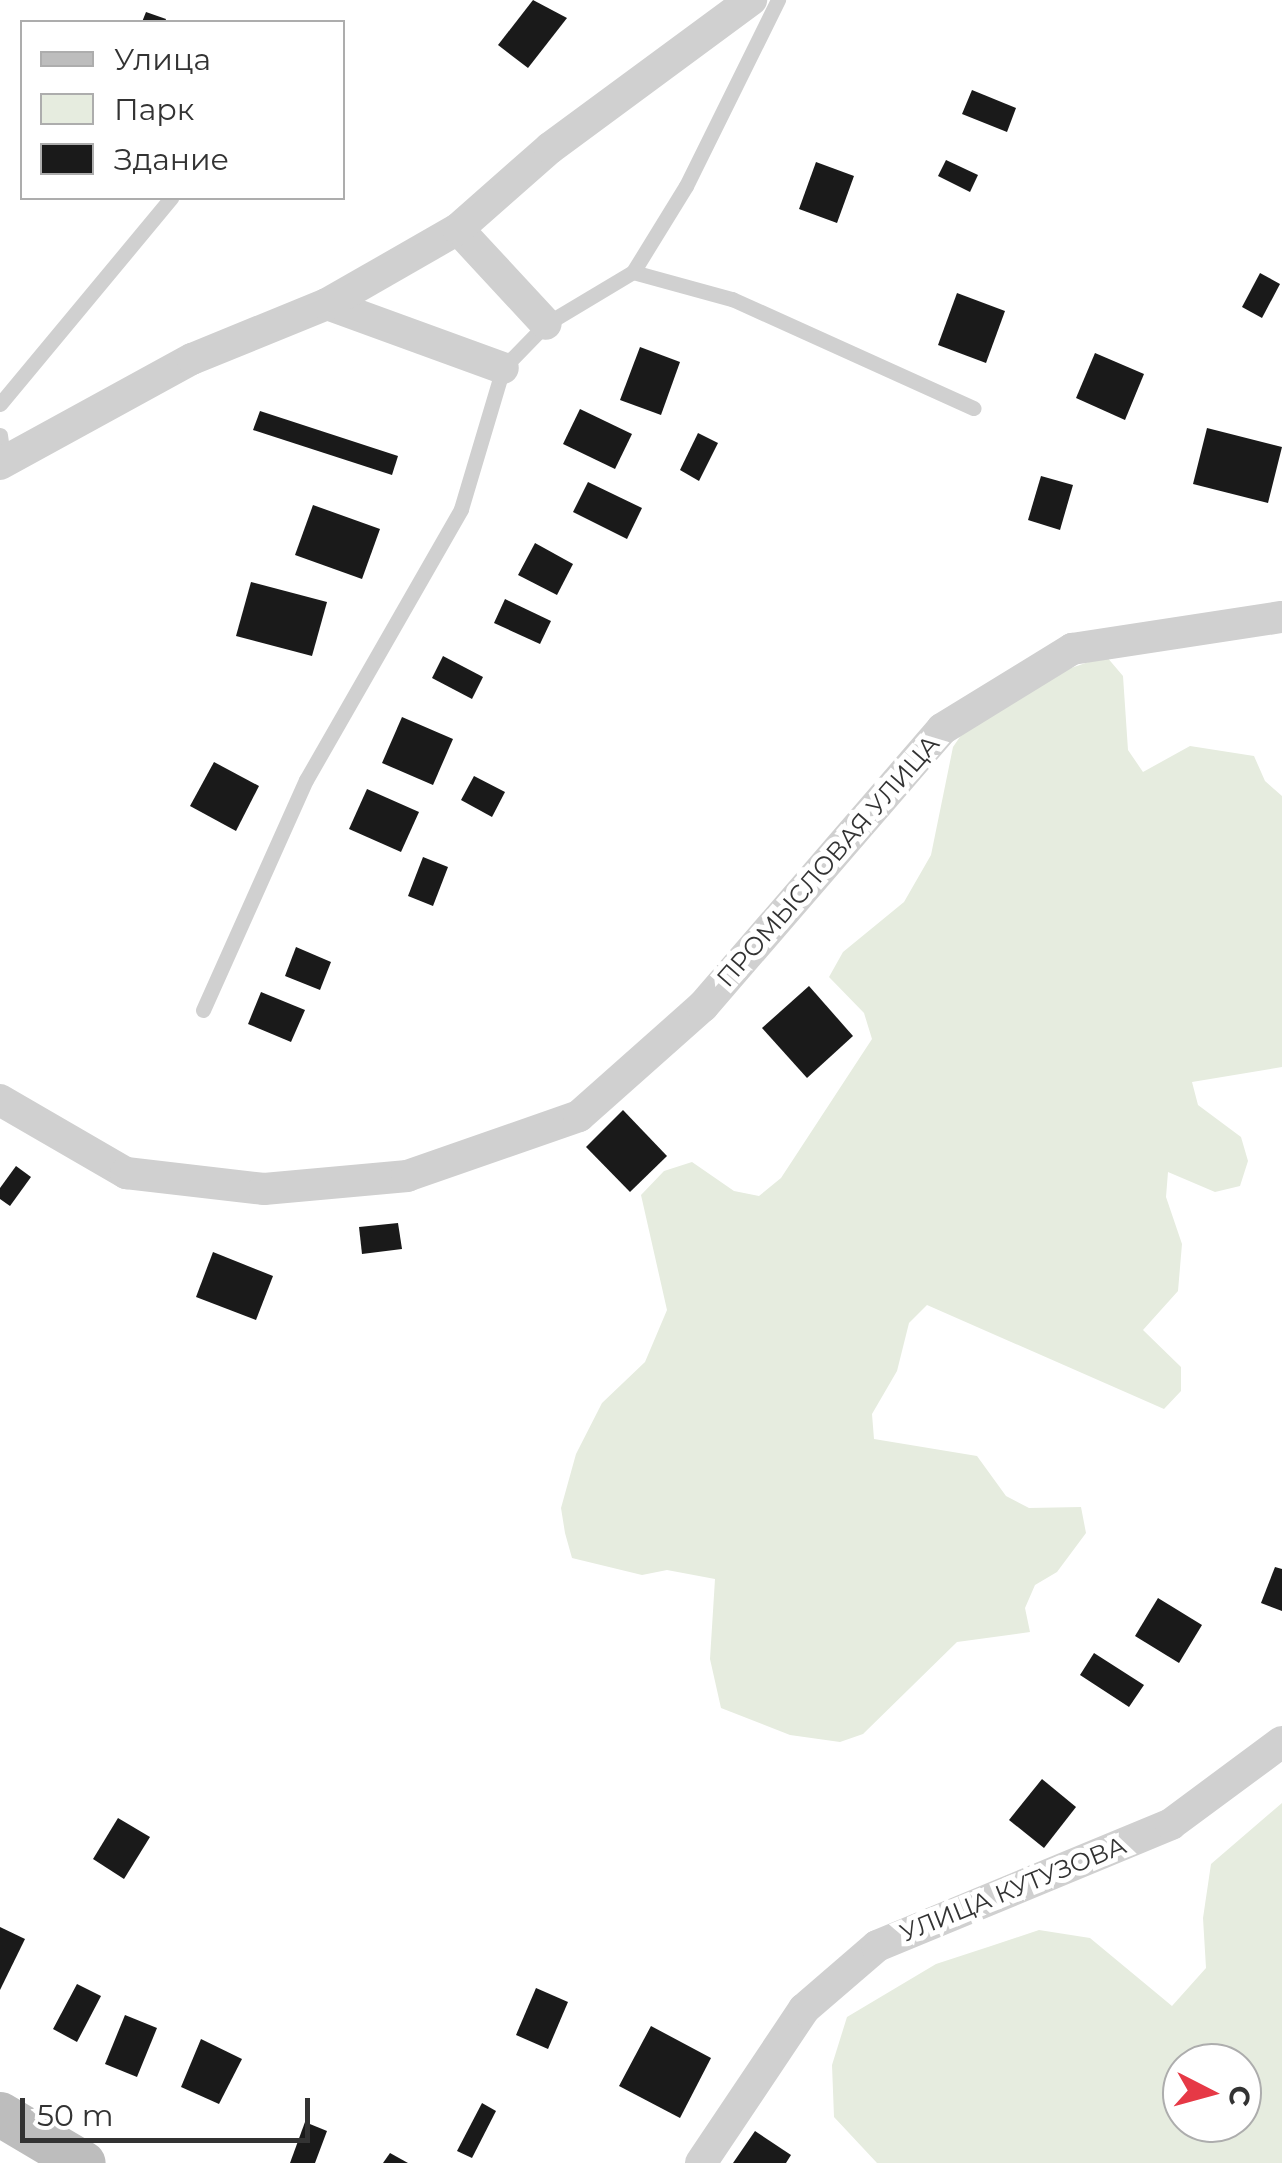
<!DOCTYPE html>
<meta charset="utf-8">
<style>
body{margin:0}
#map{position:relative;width:1282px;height:2163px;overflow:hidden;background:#fff;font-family:Montserrat,sans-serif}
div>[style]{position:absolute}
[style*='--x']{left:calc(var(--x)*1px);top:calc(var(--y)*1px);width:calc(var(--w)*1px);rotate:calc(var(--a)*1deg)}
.green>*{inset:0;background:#e6ecdf}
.building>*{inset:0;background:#1a1a1a}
.lane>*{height:15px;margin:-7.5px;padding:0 7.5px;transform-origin:7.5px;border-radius:7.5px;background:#d0d0d0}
.street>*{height:32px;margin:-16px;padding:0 16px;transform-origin:16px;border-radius:16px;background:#d0d0d0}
.secondary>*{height:45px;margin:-22.5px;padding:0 22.5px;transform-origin:22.5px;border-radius:22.5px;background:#bdbdbd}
span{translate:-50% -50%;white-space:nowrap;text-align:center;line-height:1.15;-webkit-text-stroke:10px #fff;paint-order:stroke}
.street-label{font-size:25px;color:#333}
.legend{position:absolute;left:20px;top:20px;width:325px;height:180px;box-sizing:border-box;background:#fff;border:2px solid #adadad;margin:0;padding:12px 18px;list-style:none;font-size:30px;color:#333}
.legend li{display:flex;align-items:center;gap:20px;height:50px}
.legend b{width:50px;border:2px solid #adadad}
.north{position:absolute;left:1162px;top:2043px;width:100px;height:100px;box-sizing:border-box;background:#fff;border:2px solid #adadad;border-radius:50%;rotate:96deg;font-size:28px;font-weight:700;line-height:40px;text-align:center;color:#333}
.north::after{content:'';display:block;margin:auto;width:35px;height:45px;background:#e63946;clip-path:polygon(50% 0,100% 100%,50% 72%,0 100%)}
.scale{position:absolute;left:20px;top:2098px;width:290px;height:45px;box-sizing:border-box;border:5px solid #333;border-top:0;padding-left:12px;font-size:30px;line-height:35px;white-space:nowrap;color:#333;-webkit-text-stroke:8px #fff;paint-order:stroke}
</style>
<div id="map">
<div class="green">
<div style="clip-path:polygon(1106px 656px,1123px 676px,1128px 750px,1143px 772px,1190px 746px,1254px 756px,1265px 781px,1282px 796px,1282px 1067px,1192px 1082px,1198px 1105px,1241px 1137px,1248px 1161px,1240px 1186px,1215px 1192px,1168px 1172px,1166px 1197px,1182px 1244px,1178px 1291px,1143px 1330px,1181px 1367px,1181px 1391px,1164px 1409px,927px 1305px,909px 1323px,897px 1371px,872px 1414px,874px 1439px,977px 1456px,1006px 1496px,1029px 1508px,1081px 1507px,1086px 1533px,1057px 1572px,1035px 1585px,1025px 1608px,1030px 1632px,957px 1642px,863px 1734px,840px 1742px,790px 1735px,721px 1708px,710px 1659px,715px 1579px,667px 1570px,642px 1575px,572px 1558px,565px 1533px,561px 1508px,576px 1454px,602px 1403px,645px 1362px,667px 1310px,641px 1195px,664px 1171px,692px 1162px,734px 1191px,759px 1196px,781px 1178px,872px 1039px,864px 1013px,829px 977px,843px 952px,904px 902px,931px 855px,953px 747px,968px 725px,1042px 678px)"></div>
<div style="clip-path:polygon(evenodd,1282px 1803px,1282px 2163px,877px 2163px,834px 2117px,832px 2065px,847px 2017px,936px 1964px,988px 1947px,1039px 1930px,1090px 1938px,1172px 2006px,1206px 1968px,1203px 1918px,1211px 1864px,1282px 1803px,1182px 2063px,1242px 2063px,1242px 2123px,1182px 2123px,1182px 2063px)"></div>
</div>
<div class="building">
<div style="clip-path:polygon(533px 0,567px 18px,528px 68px,498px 45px)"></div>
<div style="clip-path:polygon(146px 12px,166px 19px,165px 22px,142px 22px)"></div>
<div style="clip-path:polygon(972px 90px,1016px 108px,1007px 132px,962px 114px)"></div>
<div style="clip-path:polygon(946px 160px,978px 175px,970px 192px,938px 176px)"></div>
<div style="clip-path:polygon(816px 162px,854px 176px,837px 223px,799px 209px)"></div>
<div style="clip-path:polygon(1260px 273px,1280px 284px,1262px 318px,1242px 307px)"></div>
<div style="clip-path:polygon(957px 293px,1005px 311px,986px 363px,938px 345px)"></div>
<div style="clip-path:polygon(640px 347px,680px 362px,661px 415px,620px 400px)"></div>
<div style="clip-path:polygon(1095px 353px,1144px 374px,1125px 420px,1076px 398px)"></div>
<div style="clip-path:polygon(580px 409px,632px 434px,615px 469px,563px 444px)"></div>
<div style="clip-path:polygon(260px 411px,398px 456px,392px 475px,253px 430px)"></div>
<div style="clip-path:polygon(1207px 428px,1282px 447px,1268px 503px,1193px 484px)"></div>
<div style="clip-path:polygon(698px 433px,718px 443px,699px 481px,680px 470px)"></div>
<div style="clip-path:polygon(1041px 476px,1073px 485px,1060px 530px,1028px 520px)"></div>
<div style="clip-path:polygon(588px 482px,642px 508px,627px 539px,573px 512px)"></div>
<div style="clip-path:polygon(313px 505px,380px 529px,362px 579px,295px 555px)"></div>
<div style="clip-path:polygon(535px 543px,573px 564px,557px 595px,518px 575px)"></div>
<div style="clip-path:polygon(251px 582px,327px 602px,312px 656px,236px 636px)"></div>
<div style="clip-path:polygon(505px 599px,551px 621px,540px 644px,494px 623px)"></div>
<div style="clip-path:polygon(443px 656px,483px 677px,472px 699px,432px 678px)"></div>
<div style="clip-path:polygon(402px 717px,453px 739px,433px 785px,382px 763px)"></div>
<div style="clip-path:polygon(214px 762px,259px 786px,236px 831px,190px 806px)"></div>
<div style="clip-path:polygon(474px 776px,505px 792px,492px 817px,461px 800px)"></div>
<div style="clip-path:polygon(367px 789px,419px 812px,401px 852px,349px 829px)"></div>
<div style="clip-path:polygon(423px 857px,448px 867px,433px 906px,408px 896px)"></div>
<div style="clip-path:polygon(296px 947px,331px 962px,320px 990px,285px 976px)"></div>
<div style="clip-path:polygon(809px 986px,853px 1036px,807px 1078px,762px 1028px)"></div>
<div style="clip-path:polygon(261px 992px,305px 1010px,291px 1042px,248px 1024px)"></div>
<div style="clip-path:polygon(623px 1110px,667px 1156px,630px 1192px,586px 1147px)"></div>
<div style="clip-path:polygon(16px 1166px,31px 1177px,10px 1206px,0 1199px,0 1188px)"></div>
<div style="clip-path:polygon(398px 1223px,402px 1249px,362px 1254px,359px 1227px)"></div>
<div style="clip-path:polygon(213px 1252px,273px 1276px,256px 1320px,196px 1297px)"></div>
<div style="clip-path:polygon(1275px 1567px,1282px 1569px,1282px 1611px,1261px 1603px)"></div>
<div style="clip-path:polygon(1158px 1598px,1202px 1625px,1179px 1663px,1135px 1636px)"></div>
<div style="clip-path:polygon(1094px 1653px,1144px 1685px,1129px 1707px,1080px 1675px)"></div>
<div style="clip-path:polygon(1042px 1779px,1076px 1807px,1044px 1848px,1009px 1820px)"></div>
<div style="clip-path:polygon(118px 1818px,150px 1837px,124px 1879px,93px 1859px)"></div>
<div style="clip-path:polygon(0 1927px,25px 1939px,0 1990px)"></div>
<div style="clip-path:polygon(77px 1984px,101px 1996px,77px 2042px,53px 2029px)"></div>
<div style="clip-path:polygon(536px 1988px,568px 2002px,548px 2049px,516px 2035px)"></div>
<div style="clip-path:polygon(125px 2015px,157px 2028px,137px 2077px,105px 2064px)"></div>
<div style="clip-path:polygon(651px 2026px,711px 2058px,680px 2118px,619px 2086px)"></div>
<div style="clip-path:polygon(201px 2039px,242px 2059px,219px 2104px,181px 2087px)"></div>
<div style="clip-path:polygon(482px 2103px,496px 2111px,472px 2158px,457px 2151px)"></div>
<div style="clip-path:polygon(305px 2122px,327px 2131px,315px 2163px,290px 2163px)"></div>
<div style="clip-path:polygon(755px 2131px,791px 2155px,786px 2163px,733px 2163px)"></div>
<div style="clip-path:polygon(390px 2153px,408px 2163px,383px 2163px)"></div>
</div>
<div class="lane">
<div style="--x:633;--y:272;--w:103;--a:15.3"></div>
<div style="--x:732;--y:299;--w:265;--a:24.3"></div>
<div style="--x:0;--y:404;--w:268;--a:-50.3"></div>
<div style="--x:0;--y:435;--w:28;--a:82"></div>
<div style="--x:203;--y:1010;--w:252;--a:-65.9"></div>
<div style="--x:306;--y:780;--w:312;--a:-60.2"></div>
<div style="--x:461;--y:509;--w:147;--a:-73.4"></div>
<div style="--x:503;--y:368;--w:62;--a:-45.7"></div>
<div style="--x:546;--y:324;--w:101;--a:-30.9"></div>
<div style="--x:633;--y:272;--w:101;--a:-58.4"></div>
<div style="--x:686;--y:186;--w:208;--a:-63.7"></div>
</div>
<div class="street">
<div style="--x:458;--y:229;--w:129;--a:47.2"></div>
<div style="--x:327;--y:304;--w:187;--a:20"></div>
<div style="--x:0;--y:464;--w:219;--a:-28.7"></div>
<div style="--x:192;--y:359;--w:146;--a:-22.2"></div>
<div style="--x:327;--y:304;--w:151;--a:-29.8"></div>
<div style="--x:458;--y:229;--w:123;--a:-41.4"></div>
<div style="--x:550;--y:148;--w:250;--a:-36.4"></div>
<div style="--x:0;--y:1100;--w:146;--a:30.1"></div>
<div style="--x:126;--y:1173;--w:139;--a:6.6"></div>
<div style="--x:264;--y:1189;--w:144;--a:-5.2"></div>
<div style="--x:407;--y:1176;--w:182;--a:-19.2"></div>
<div style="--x:579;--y:1116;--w:166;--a:-41.6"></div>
<div style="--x:703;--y:1006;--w:366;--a:-49.2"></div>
<div style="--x:942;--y:729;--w:153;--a:-31.6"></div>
<div style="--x:1072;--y:649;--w:212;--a:-8.7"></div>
<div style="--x:701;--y:2163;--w:185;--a:-56.2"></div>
<div style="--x:804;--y:2009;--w:96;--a:-40.8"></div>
<div style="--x:877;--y:1946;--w:318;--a:-22.5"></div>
<div style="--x:1171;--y:1824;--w:138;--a:-36.5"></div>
</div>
<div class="secondary">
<div style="--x:0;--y:2114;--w:96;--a:30.6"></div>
</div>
<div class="street-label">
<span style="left:828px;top:861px;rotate:-49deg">ПРОМЫСЛОВАЯ УЛИЦА</span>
<span style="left:1013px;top:1889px;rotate:-22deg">УЛИЦА КУТУЗОВА</span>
</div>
<ul class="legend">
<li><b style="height:12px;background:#bdbdbd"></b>Улица</li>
<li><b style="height:28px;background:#e6ecdf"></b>Парк</li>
<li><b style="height:28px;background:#1a1a1a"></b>Здание</li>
</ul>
<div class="north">С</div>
<div class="scale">50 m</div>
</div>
